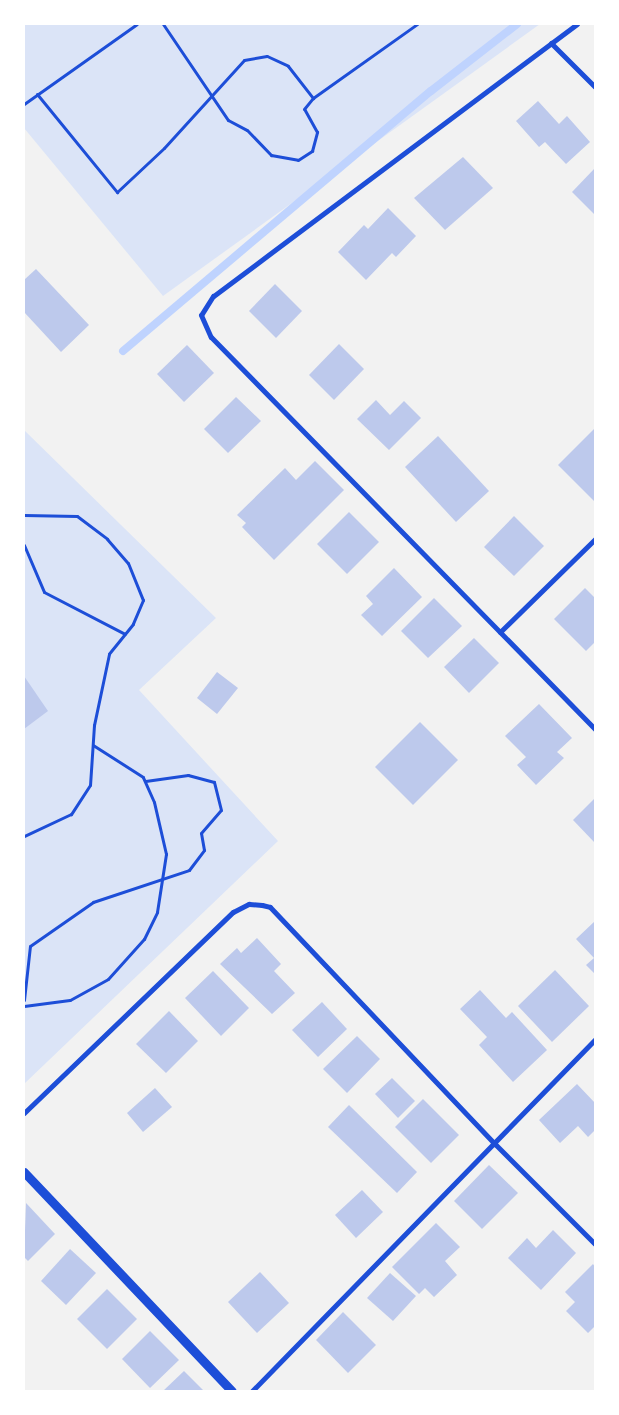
<!DOCTYPE html>
<style>
body{margin:0}
#map{position:relative;width:619px;height:1415px;overflow:hidden;background:#f2f2f2;font-family:"Source Sans 3",sans-serif}
div>[style]{position:absolute}
[style*='--x']{left:calc(var(--x)*1px);top:calc(var(--y)*1px);width:calc(var(--w)*1px);rotate:calc(var(--a)*1deg)}
.green>*{inset:0;background:#dbe4f7}
.stream>*{height:8px;margin:-4px;padding:0 4px;transform-origin:4px;border-radius:4px;background:#bfd3fe}
.building>*{inset:0;background:#bdc9ec}
.path>*{height:3px;margin:-1.5px;padding:0 1.5px;transform-origin:1.5px;border-radius:1.5px;background:#1d4ed8}
.minor>*{height:5px;margin:-2.5px;padding:0 2.5px;transform-origin:2.5px;border-radius:2.5px;background:#1d4ed8}
.tertiary>*{height:9px;margin:-4.5px;padding:0 4.5px;transform-origin:4.5px;border-radius:4.5px;background:#1d4ed8}
span{translate:-50% -50%;white-space:nowrap;text-align:center;line-height:1.15;-webkit-text-stroke:5px #fff;paint-order:stroke}
.frame{position:absolute;inset:0;border:25px solid #fff;pointer-events:none}
</style>
<div id="map">
<div class="green">
<div style="clip-path:polygon(24px 24px,540px 24px,163px 296px,24px 128px)"></div>
<div style="clip-path:polygon(24px 430px,216px 618px,139px 690px,278px 841px,24px 1084px)"></div>
</div>
<div class="stream">
<div style="--x:123;--y:351;--w:403;--a:-40.2"></div>
<div style="--x:431;--y:91;--w:109;--a:-37.9"></div>
</div>
<div class="building">
<div style="clip-path:polygon(538px 101px,559px 124px,567px 116px,590px 142px,566px 164px,545px 142px,539px 147px,516px 121px)"></div>
<div style="clip-path:polygon(463px 157px,493px 188px,445px 230px,414px 198px)"></div>
<div style="clip-path:polygon(595px 168px,595px 215px,572px 192px)"></div>
<div style="clip-path:polygon(388px 208px,416px 236px,396px 257px,392px 253px,366px 280px,338px 252px,364px 225px,368px 229px)"></div>
<div style="clip-path:polygon(36px 269px,89px 325px,61px 352px,24px 312px,24px 280px)"></div>
<div style="clip-path:polygon(275px 284px,302px 311px,276px 338px,249px 311px)"></div>
<div style="clip-path:polygon(339px 344px,364px 369px,334px 400px,309px 375px)"></div>
<div style="clip-path:polygon(187px 345px,214px 373px,184px 402px,157px 374px)"></div>
<div style="clip-path:polygon(236px 397px,261px 421px,228px 453px,204px 429px)"></div>
<div style="clip-path:polygon(376px 400px,390px 415px,404px 401px,421px 418px,389px 450px,357px 419px)"></div>
<div style="clip-path:polygon(595px 428px,595px 500px,594px 501px,558px 465px)"></div>
<div style="clip-path:polygon(438px 436px,489px 491px,456px 522px,405px 467px)"></div>
<div style="clip-path:polygon(315px 461px,344px 490px,274px 560px,242px 527px,246px 523px,237px 515px,285px 468px,296px 480px)"></div>
<div style="clip-path:polygon(349px 512px,379px 542px,347px 574px,317px 544px)"></div>
<div style="clip-path:polygon(514px 516px,544px 546px,514px 576px,484px 547px)"></div>
<div style="clip-path:polygon(394px 568px,422px 597px,382px 636px,361px 615px,373px 604px,366px 596px)"></div>
<div style="clip-path:polygon(585px 588px,595px 598px,595px 642px,586px 651px,554px 619px)"></div>
<div style="clip-path:polygon(434px 598px,462px 626px,428px 658px,401px 631px)"></div>
<div style="clip-path:polygon(474px 638px,499px 663px,469px 693px,444px 667px)"></div>
<div style="clip-path:polygon(217px 672px,238px 688px,217px 714px,197px 698px)"></div>
<div style="clip-path:polygon(24px 676px,48px 711px,24px 729px)"></div>
<div style="clip-path:polygon(539px 704px,572px 738px,557px 752px,564px 758px,536px 785px,517px 765px,526px 757px,505px 736px)"></div>
<div style="clip-path:polygon(420px 722px,458px 760px,413px 805px,375px 767px)"></div>
<div style="clip-path:polygon(595px 798px,595px 843px,573px 820px)"></div>
<div style="clip-path:polygon(595px 921px,595px 974px,586px 965px,594px 958px,576px 939px)"></div>
<div style="clip-path:polygon(257px 938px,281px 964px,274px 971px,295px 993px,272px 1014px,220px 964px,237px 948px,241px 953px)"></div>
<div style="clip-path:polygon(555px 970px,589px 1006px,552px 1042px,518px 1006px)"></div>
<div style="clip-path:polygon(213px 971px,249px 1008px,221px 1036px,185px 998px)"></div>
<div style="clip-path:polygon(480px 990px,506px 1018px,512px 1012px,547px 1050px,513px 1082px,479px 1045px,487px 1037px,460px 1009px)"></div>
<div style="clip-path:polygon(322px 1002px,347px 1029px,318px 1057px,292px 1030px)"></div>
<div style="clip-path:polygon(169px 1011px,198px 1041px,166px 1073px,136px 1044px)"></div>
<div style="clip-path:polygon(357px 1036px,380px 1059px,347px 1093px,323px 1069px)"></div>
<div style="clip-path:polygon(392px 1078px,415px 1101px,398px 1118px,375px 1094px)"></div>
<div style="clip-path:polygon(577px 1084px,595px 1103px,595px 1130px,588px 1137px,578px 1126px,560px 1143px,539px 1120px)"></div>
<div style="clip-path:polygon(155px 1088px,172px 1107px,143px 1132px,127px 1113px)"></div>
<div style="clip-path:polygon(423px 1099px,459px 1135px,431px 1163px,395px 1127px)"></div>
<div style="clip-path:polygon(349px 1105px,417px 1172px,397px 1193px,328px 1127px)"></div>
<div style="clip-path:polygon(489px 1165px,518px 1193px,482px 1229px,454px 1201px)"></div>
<div style="clip-path:polygon(362px 1190px,383px 1212px,356px 1238px,335px 1215px)"></div>
<div style="clip-path:polygon(26px 1203px,55px 1234px,28px 1261px,24px 1257px)"></div>
<div style="clip-path:polygon(436px 1223px,460px 1247px,445px 1261px,457px 1275px,434px 1297px,425px 1288px,419px 1294px,392px 1267px)"></div>
<div style="clip-path:polygon(553px 1230px,576px 1253px,541px 1290px,508px 1258px,527px 1238px,536px 1248px)"></div>
<div style="clip-path:polygon(70px 1249px,96px 1273px,66px 1305px,41px 1281px)"></div>
<div style="clip-path:polygon(593px 1264px,595px 1267px,595px 1326px,588px 1333px,566px 1311px,575px 1302px,565px 1292px)"></div>
<div style="clip-path:polygon(260px 1272px,289px 1303px,257px 1333px,228px 1302px)"></div>
<div style="clip-path:polygon(390px 1273px,416px 1296px,393px 1321px,367px 1298px)"></div>
<div style="clip-path:polygon(107px 1289px,137px 1319px,107px 1349px,77px 1319px)"></div>
<div style="clip-path:polygon(343px 1312px,376px 1345px,348px 1373px,316px 1340px)"></div>
<div style="clip-path:polygon(150px 1331px,179px 1360px,150px 1388px,122px 1359px)"></div>
<div style="clip-path:polygon(184px 1371px,204px 1391px,163px 1391px)"></div>
</div>
<div class="path">
<div style="--x:163;--y:24;--w:116;--a:55.9"></div>
<div style="--x:228;--y:120;--w:21;--a:28"></div>
<div style="--x:247;--y:130;--w:35;--a:46"></div>
<div style="--x:271;--y:155;--w:27;--a:10"></div>
<div style="--x:298;--y:160;--w:17;--a:-33"></div>
<div style="--x:312;--y:151;--w:20;--a:-75"></div>
<div style="--x:317;--y:132;--w:26;--a:-119"></div>
<div style="--x:304;--y:109;--w:14;--a:-51"></div>
<div style="--x:313;--y:98;--w:128;--a:-35.4"></div>
<div style="--x:37;--y:94;--w:127;--a:50.8"></div>
<div style="--x:117;--y:192;--w:64;--a:-43.1"></div>
<div style="--x:164;--y:148;--w:119;--a:-47.7"></div>
<div style="--x:244;--y:60;--w:23;--a:-10"></div>
<div style="--x:267;--y:56;--w:23;--a:25"></div>
<div style="--x:288;--y:66;--w:41;--a:52"></div>
<div style="--x:24;--y:104;--w:138;--a:-35.3"></div>
<div style="--x:24;--y:515;--w:53;--a:1.1"></div>
<div style="--x:77;--y:516;--w:38;--a:37"></div>
<div style="--x:107;--y:539;--w:32;--a:49"></div>
<div style="--x:128;--y:563;--w:40;--a:68"></div>
<div style="--x:143;--y:600;--w:26;--a:113"></div>
<div style="--x:133;--y:624;--w:38;--a:129"></div>
<div style="--x:109;--y:654;--w:73;--a:101.9"></div>
<div style="--x:94;--y:725;--w:60;--a:93.8"></div>
<div style="--x:90;--y:785;--w:35;--a:123"></div>
<div style="--x:71;--y:814;--w:52;--a:154.9"></div>
<div style="--x:24;--y:545;--w:51;--a:66.9"></div>
<div style="--x:44;--y:592;--w:91;--a:27.4"></div>
<div style="--x:24;--y:1000;--w:54;--a:-83.7"></div>
<div style="--x:30;--y:946;--w:77;--a:-34.9"></div>
<div style="--x:93;--y:902;--w:101;--a:-18.4"></div>
<div style="--x:189;--y:870;--w:25;--a:-53"></div>
<div style="--x:204;--y:850;--w:17;--a:-100"></div>
<div style="--x:201;--y:833;--w:30;--a:-49"></div>
<div style="--x:221;--y:810;--w:29;--a:-104"></div>
<div style="--x:214;--y:782;--w:27;--a:-165"></div>
<div style="--x:188;--y:775;--w:43;--a:172.1"></div>
<div style="--x:24;--y:1006;--w:46;--a:-7.4"></div>
<div style="--x:70;--y:1000;--w:43;--a:-28.9"></div>
<div style="--x:108;--y:979;--w:54;--a:-48"></div>
<div style="--x:144;--y:939;--w:30;--a:-64"></div>
<div style="--x:157;--y:912;--w:59;--a:-81.2"></div>
<div style="--x:166;--y:854;--w:53;--a:-103"></div>
<div style="--x:154;--y:802;--w:27;--a:-114"></div>
<div style="--x:143;--y:777;--w:59;--a:-147.4"></div>
</div>
<div class="minor">
<div style="--x:577;--y:24;--w:454;--a:143.2"></div>
<div style="--x:213;--y:296;--w:22;--a:122"></div>
<div style="--x:201;--y:315;--w:24;--a:66"></div>
<div style="--x:211;--y:337;--w:549;--a:45.59"></div>
<div style="--x:551;--y:43;--w:62;--a:45"></div>
<div style="--x:500;--y:632;--w:133;--a:-44.4"></div>
<div style="--x:24;--y:1113;--w:290;--a:-43.9"></div>
<div style="--x:233;--y:912;--w:18;--a:-27"></div>
<div style="--x:249;--y:904;--w:13;--a:4"></div>
<div style="--x:262;--y:905;--w:8;--a:14"></div>
<div style="--x:270;--y:907;--w:327;--a:46.5"></div>
<div style="--x:495;--y:1144;--w:141;--a:45"></div>
<div style="--x:252;--y:1391;--w:491;--a:-45.7"></div>
</div>
<div class="tertiary">
<div style="--x:24;--y:1172;--w:302;--a:46.5"></div>
</div>
<div class="frame"></div>
</div>
